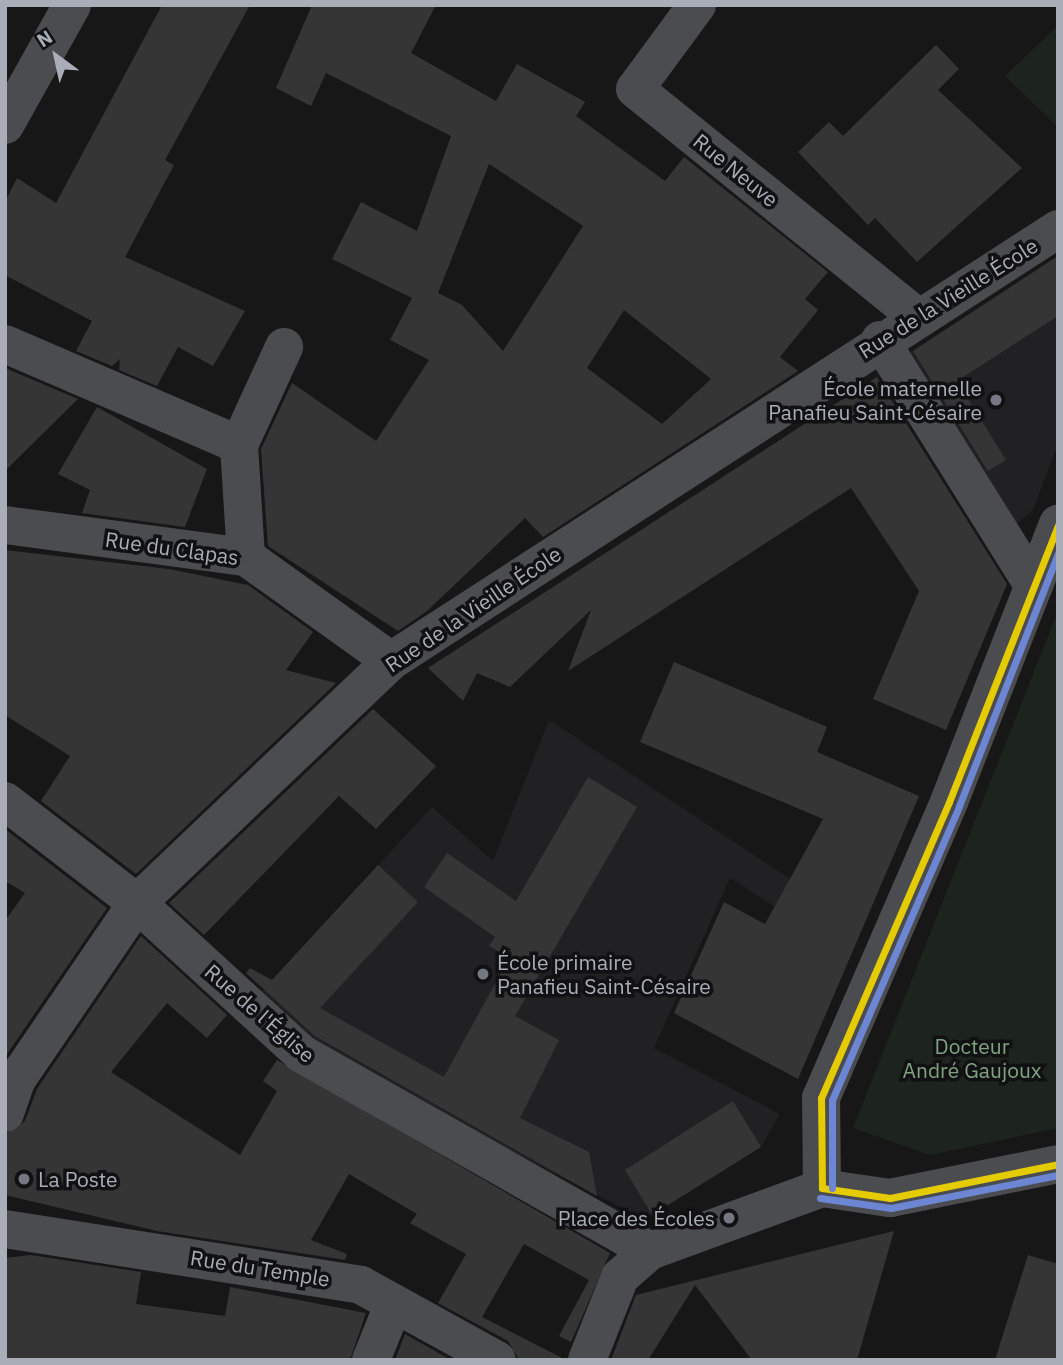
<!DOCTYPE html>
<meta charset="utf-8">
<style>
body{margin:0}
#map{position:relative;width:1063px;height:1365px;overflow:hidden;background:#171717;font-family:"IBM Plex Sans",sans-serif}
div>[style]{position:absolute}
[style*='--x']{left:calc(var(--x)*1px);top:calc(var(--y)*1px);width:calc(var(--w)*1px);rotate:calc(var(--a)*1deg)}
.built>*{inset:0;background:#212123}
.green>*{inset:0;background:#1d241e}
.building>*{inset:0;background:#353536}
.minor>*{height:38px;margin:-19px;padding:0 19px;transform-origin:19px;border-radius:19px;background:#4b4c50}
.bus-1>*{height:7px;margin:-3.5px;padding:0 3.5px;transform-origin:3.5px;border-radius:3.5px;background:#e5cb02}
.bus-2>*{height:7px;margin:-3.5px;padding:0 3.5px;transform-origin:3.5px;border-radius:3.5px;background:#6c86d4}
.dots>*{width:19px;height:19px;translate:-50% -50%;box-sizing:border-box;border:4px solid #111113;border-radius:50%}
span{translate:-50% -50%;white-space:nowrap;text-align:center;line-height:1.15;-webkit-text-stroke:7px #111113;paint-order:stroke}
.street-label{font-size:21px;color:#a8adb8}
.poi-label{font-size:21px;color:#a8adb8}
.right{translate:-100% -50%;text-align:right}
.left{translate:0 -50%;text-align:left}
.park-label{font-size:21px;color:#7fa381}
.frame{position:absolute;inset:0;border:7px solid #a8adb8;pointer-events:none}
.north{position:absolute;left:21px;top:21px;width:70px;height:70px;-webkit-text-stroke:5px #111113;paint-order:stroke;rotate:327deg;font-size:19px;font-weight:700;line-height:28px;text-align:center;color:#a8adb8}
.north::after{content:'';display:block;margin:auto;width:24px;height:32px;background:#a8adb8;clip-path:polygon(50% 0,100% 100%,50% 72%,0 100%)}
</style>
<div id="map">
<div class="built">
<div style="clip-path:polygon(1058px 256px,1058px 444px,1033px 510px,1016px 524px,906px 355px)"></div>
<div style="clip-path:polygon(549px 720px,862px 926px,848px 953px,730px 878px,654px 1048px,780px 1114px,761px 1147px,652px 1215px,631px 1212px,497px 1144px,311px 1041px,259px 994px,432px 807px,493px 861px)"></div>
</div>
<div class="green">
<div style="clip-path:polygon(1058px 26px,1058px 127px,1005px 76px)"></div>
<div style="clip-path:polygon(1058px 611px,1058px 1128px,930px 1155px,853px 1128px)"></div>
</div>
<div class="building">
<div style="clip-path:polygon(162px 5px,250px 5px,165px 160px,174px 165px,125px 257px,245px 311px,213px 366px,178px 347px,157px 386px,119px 370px,120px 359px,112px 366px,76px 351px,92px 321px,5px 275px,5px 202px,17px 178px,56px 203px)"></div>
<div style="clip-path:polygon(evenodd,312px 5px,436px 5px,411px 53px,496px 101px,517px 64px,585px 102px,576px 116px,665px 181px,684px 157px,828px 272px,805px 299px,818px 310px,780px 357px,798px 371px,543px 537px,525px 518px,427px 611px,398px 631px,268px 546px,261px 449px,292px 383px,376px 441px,429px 360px,390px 340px,412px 298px,332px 259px,361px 202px,417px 231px,451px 136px,326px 73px,311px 106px,276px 88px,312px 5px,489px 164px,583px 226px,503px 351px,462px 305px,438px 293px,489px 164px,312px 5px,624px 310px,711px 379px,662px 424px,587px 368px,624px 310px)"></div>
<div style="clip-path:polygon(936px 45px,959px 69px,938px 90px,1022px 168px,917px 262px,875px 218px,868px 225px,798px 152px,829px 122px,843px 136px)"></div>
<div style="clip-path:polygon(1058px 256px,1058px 316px,957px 381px,1006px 460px,988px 471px,913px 351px)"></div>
<div style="clip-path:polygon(5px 368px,78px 399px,5px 471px)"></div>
<div style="clip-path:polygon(877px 377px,1007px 584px,946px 730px,873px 699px,919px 591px,851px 488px,568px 671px,591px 610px,510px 687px,477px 673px,463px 701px,428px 668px)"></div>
<div style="clip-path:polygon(97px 407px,207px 469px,185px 527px,82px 513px,90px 490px,58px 474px)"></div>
<div style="clip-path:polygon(5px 550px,169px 569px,248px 585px,313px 632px,286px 670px,336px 683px,136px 874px,41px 801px,70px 756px,5px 715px)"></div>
<div style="clip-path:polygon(674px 662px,827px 727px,817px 752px,919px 796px,798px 1079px,674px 1013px,724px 902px,765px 924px,823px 819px,640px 742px)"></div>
<div style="clip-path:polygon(373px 709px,436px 766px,376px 829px,339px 796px,204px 935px,169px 903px)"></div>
<div style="clip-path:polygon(588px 777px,637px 807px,515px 1016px,559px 1040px,520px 1118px,589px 1152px,597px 1196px,315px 1036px,246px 973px,250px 968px,272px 980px,378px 865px,418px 902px,320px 1008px,444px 1077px,509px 958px,489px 946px,495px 937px,424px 887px,447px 853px,516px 901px)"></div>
<div style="clip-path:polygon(5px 829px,107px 908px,5px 1057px,5px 921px,25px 893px,5px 881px)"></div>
<div style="clip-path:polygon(141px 936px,227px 1015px,207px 1038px,167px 1003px,111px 1072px,240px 1155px,277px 1091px,263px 1081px,277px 1060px,610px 1253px,571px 1342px,559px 1336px,589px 1280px,524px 1244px,482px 1317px,566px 1360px,519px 1360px,508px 1341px,438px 1303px,466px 1254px,410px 1223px,417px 1214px,349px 1174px,311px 1240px,347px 1254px,345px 1260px,157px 1231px,5px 1195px,5px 1134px,25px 1121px,37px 1089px)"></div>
<div style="clip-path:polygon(733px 1101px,761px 1147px,652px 1215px,625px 1170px)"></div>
<div style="clip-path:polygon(894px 1231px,857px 1360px,752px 1360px,695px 1285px,648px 1360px,611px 1360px,636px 1295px)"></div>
<div style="clip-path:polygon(31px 1255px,141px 1272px,136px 1304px,225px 1316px,230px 1287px,366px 1313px,350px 1360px,5px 1360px,5px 1258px)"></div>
<div style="clip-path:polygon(1028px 1255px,1058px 1264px,1058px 1360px,995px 1360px)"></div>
<div style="clip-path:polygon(405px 1334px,451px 1360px,395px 1360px)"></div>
</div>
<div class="minor">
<div style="--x:697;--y:5;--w:104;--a:126.4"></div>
<div style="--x:635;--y:89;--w:363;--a:38.9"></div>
<div style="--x:5;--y:125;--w:137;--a:-60.8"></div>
<div style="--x:880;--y:340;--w:290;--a:58"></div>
<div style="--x:5;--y:344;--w:255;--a:23.3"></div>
<div style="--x:5;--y:525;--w:243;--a:7.6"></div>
<div style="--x:246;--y:557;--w:178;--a:35.6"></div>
<div style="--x:246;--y:557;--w:112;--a:-93.6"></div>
<div style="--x:239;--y:445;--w:108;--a:-65.3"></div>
<div style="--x:5;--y:801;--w:167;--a:37.7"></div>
<div style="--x:137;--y:903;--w:224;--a:42.5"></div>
<div style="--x:302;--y:1054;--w:400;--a:29.5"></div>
<div style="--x:5;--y:1113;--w:36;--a:-71"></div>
<div style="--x:17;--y:1079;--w:213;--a:-55.7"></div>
<div style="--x:137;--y:903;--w:351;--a:-43.6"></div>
<div style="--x:391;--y:661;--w:795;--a:-32.93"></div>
<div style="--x:822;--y:1188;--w:90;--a:-90.6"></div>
<div style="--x:821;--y:1098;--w:322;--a:-66.6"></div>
<div style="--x:949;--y:802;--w:299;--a:-68.6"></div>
<div style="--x:5;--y:1229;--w:360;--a:8.9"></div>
<div style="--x:361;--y:1285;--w:155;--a:28.9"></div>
<div style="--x:371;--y:1360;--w:61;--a:-68"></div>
<div style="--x:587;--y:1360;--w:89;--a:-68.3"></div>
<div style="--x:620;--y:1277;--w:40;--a:-41"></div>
<div style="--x:650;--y:1251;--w:183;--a:-20.1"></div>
<div style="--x:822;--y:1188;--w:69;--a:8.4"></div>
<div style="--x:890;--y:1198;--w:171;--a:-11.4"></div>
</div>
<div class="bus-1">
<div style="--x:822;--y:1188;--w:90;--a:-90.6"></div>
<div style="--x:821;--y:1098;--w:322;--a:-66.6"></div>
<div style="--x:949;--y:802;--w:298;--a:-68.5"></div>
<div style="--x:822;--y:1188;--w:69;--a:8.4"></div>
<div style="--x:890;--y:1198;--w:171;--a:-11.4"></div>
</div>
<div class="bus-2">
<div style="--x:832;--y:1188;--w:88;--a:-90"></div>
<div style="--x:832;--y:1100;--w:320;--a:-66.6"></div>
<div style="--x:959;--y:806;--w:272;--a:-68.6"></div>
<div style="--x:820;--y:1198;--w:72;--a:8"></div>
<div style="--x:891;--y:1208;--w:170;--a:-11.2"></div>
</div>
<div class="dots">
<div style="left:996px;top:400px;background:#757880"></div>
<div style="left:483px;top:974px;background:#757880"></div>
<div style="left:24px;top:1179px;background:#757880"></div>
<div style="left:729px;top:1218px;background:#757880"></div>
</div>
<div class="street-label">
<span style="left:736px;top:170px;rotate:39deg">Rue Neuve</span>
<span style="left:948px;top:298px;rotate:-32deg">Rue de la Vieille École</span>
<span style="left:172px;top:548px;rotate:8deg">Rue du Clapas</span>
<span style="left:473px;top:609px;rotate:-34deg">Rue de la Vieille École</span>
<span style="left:260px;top:1013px;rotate:41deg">Rue de l'Église</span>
<span style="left:260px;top:1268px;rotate:9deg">Rue du Temple</span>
</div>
<div class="poi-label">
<span class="right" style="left:982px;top:400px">École maternelle<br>Panafieu Saint-Césaire</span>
<span class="left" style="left:497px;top:974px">École primaire<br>Panafieu Saint-Césaire</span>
<span class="left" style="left:38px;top:1179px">La Poste</span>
<span class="right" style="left:715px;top:1218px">Place des Écoles</span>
</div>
<div class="park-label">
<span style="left:972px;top:1058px">Docteur<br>André Gaujoux</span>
</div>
<div class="frame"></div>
<div class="north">N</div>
</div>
